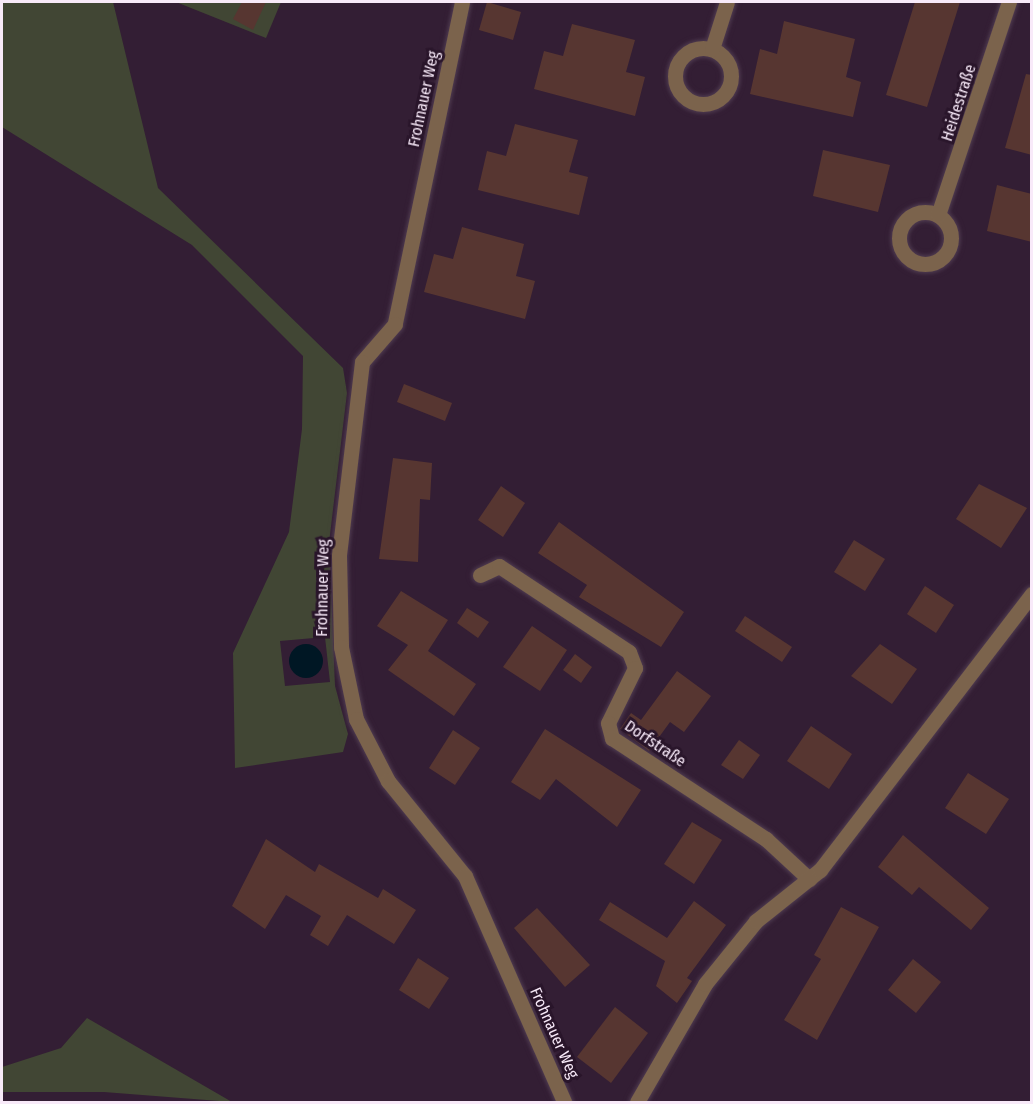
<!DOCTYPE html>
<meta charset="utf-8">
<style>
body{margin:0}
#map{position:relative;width:1033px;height:1104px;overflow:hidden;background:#331e34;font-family:"Fira Sans Condensed",sans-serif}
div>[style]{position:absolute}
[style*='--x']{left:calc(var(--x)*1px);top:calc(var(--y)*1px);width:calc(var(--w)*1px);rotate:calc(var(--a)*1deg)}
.green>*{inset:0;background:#414634}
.water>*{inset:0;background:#001724}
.round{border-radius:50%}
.building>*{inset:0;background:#573631}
.roads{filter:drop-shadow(0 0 2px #4f3b50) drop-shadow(0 0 2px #4f3b50)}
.street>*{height:15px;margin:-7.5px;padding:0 7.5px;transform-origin:7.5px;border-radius:7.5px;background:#7b634c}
.street>.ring{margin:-7.5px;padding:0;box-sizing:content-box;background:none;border:15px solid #7b634c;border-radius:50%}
span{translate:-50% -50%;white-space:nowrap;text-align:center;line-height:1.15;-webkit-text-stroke:6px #29152a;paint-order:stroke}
.street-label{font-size:16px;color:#f8eaf9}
.frame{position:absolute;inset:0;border:3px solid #f8eaf9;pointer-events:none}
</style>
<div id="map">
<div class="green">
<div style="clip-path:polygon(evenodd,2px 2px,113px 2px,158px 188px,343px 368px,347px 393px,329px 543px,335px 686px,348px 734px,343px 752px,235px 768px,233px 653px,289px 532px,302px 429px,303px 356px,192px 245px,2px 127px,2px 2px,325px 637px,330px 682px,285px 686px,280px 641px,325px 637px)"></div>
<div style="clip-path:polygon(176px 2px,281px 2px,266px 38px)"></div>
<div style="clip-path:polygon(87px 1018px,232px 1102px,104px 1092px,2px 1092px,2px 1067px,61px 1048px)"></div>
</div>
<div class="water">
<div class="round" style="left:289px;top:644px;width:34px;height:34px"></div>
</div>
<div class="building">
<div style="clip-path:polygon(242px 2px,266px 2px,253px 30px,233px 19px)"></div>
<div style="clip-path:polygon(487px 2px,521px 12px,513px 40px,479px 30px)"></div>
<div style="clip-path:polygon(915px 2px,960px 2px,927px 107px,886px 95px)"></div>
<div style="clip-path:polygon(784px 21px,855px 39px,846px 77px,861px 82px,853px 117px,750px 94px,760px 49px,777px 54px)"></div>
<div style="clip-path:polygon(572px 24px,635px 40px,626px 72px,645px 77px,635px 116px,534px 89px,544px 51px,563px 56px)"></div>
<div style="clip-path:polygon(1026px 74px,1032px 75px,1032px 155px,1005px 148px)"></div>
<div style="clip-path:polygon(515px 124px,578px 140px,569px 172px,588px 177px,579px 215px,478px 190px,487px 151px,506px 156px)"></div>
<div style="clip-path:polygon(823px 150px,890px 165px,878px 212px,813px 196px)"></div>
<div style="clip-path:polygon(997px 185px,1032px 194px,1032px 242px,987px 231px)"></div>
<div style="clip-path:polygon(462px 227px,524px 244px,516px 276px,535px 281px,525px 319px,424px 292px,434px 254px,453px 259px)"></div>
<div style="clip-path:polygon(404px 384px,452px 403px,445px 421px,397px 402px)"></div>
<div style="clip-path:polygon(393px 458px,432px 463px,430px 500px,420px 499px,418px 562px,379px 559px)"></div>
<div style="clip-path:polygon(979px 484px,1027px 508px,1001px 548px,956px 519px)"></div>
<div style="clip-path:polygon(501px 486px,525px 503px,503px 537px,478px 520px)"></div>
<div style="clip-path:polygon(559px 522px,684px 612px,661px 647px,579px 597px,587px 585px,538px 553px)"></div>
<div style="clip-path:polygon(854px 540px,885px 559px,865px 591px,834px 572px)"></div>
<div style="clip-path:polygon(925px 586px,954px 605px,936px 633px,907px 614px)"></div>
<div style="clip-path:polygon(401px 591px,448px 620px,428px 651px,476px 684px,454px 716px,388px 670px,408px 645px,377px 626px)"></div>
<div style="clip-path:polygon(467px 608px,489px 622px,478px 638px,457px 623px)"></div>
<div style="clip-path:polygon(745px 616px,792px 647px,782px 662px,735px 631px)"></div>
<div style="clip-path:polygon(532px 626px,567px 650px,540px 691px,503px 667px)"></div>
<div style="clip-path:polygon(880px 644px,917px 669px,892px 704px,851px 676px)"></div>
<div style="clip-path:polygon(575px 654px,592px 667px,581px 683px,563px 670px)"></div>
<div style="clip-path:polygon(677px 671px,711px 696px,684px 732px,670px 722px,649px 751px,620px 729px,631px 713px,641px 720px)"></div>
<div style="clip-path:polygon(811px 726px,852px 754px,829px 789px,787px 761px)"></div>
<div style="clip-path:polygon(545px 729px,641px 790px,617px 827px,556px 779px,540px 800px,511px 782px)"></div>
<div style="clip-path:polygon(453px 730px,480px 748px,455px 785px,429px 768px)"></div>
<div style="clip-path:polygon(739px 740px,760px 755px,743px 779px,721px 765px)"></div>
<div style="clip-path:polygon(968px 773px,1009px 799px,986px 834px,945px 808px)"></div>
<div style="clip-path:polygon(692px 822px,722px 840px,694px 884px,664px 864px)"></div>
<div style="clip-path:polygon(903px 835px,989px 908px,971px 930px,919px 887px,912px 895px,878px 867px)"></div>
<div style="clip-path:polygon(266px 839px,315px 872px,319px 864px,378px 898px,383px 889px,416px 910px,394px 944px,347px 915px,328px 946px,310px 935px,321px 916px,286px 895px,265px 929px,232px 906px)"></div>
<div style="clip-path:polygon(694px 901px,726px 925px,687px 978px,692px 981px,677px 1003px,656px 986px,665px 961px,599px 920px,610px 902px,667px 938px)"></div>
<div style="clip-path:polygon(841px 907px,879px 927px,817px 1040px,784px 1020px,821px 959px,814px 955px)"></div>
<div style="clip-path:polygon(537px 908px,590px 965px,565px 987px,514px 928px)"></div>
<div style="clip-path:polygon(418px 958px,449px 978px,429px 1009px,399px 990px)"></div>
<div style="clip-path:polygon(913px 959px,941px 982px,916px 1013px,888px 990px)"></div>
<div style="clip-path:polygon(615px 1007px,648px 1033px,611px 1083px,577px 1057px)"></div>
</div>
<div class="roads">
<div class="street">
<div style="--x:462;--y:2;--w:329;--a:101.8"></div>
<div style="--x:395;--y:324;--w:50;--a:131"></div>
<div style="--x:362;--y:362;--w:195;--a:96.8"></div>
<div style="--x:339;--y:556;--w:91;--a:88.7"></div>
<div style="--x:341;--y:647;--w:74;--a:78.2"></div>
<div style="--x:356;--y:719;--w:70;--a:62.7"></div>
<div style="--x:388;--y:781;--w:122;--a:51"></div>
<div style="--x:465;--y:876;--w:247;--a:66.3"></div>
<div class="ring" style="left:675px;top:48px;width:41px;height:41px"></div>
<div style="--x:712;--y:49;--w:49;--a:-72.3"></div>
<div class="ring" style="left:899px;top:212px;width:37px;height:37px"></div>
<div style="--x:938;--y:215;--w:225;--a:-71.6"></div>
<div style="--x:480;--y:575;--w:21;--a:-25"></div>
<div style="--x:499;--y:566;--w:156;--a:33.5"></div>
<div style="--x:629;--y:652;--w:17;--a:69"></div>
<div style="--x:635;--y:668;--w:61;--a:116.1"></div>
<div style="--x:608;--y:723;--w:16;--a:75"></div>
<div style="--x:612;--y:738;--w:184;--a:33.3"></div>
<div style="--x:766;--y:839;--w:59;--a:42.9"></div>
<div style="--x:637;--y:1102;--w:136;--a:-60"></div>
<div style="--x:705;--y:984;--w:81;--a:-51"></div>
<div style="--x:756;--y:921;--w:82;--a:-38.6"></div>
<div style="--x:820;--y:870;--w:348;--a:-52.5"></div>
</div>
</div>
<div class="street-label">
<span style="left:424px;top:99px;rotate:-78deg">Frohnauer Weg</span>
<span style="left:959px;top:103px;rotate:-72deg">Heidestraße</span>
<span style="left:323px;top:588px;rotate:-89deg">Frohnauer Weg</span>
<span style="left:655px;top:744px;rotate:34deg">Dorfstraße</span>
<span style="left:554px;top:1033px;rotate:66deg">Frohnauer Weg</span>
</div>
<div class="frame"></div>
</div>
